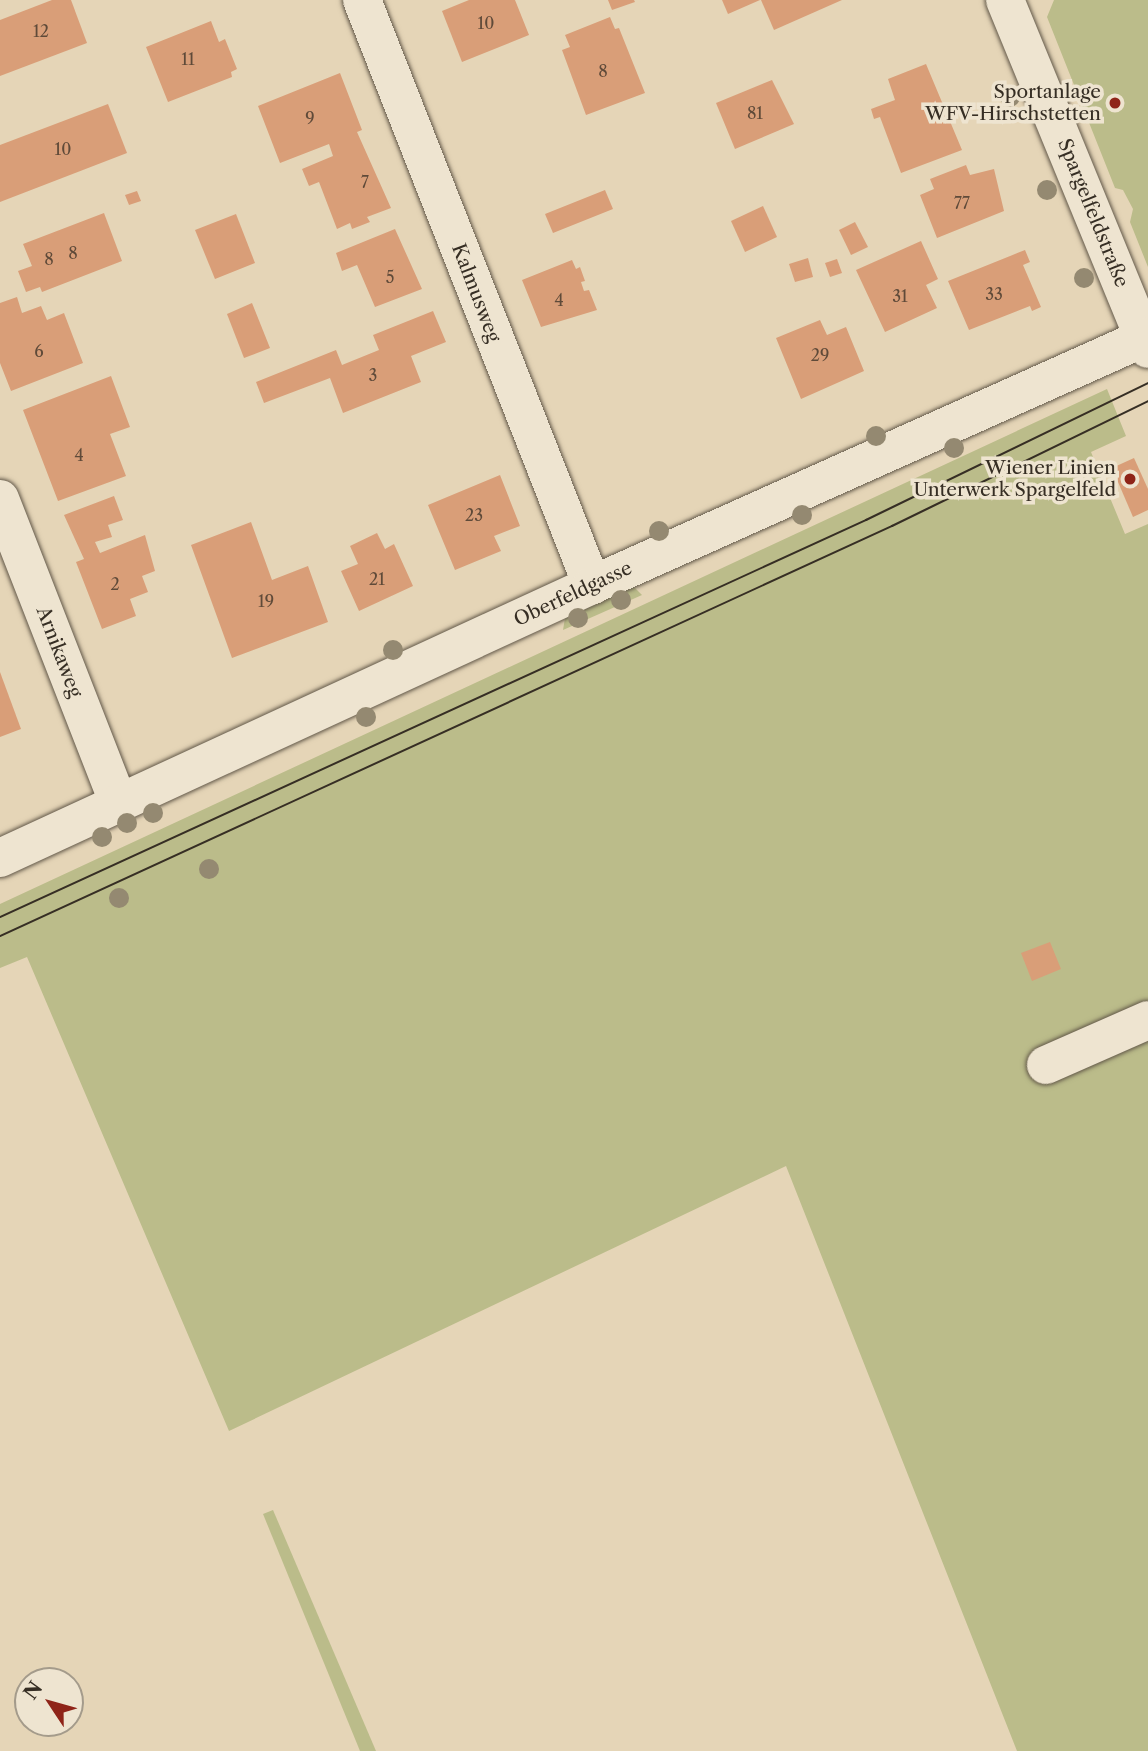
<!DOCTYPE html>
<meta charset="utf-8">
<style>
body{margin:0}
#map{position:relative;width:1148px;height:1751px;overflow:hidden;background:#e5d5b7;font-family:"Libre Caslon Text",serif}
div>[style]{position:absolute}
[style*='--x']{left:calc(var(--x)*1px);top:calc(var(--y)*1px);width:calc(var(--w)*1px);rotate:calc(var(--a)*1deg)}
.green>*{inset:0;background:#bbbc8a}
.building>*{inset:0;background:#d99e78}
.roads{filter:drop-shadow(0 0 2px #625849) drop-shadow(0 0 2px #625849)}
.minor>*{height:38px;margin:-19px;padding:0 19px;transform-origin:19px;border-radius:19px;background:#eee4d0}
.tram>*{height:2px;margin:-1px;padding:0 1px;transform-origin:1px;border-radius:1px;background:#362e24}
.trees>*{width:20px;height:20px;margin:-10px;border-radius:50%;background:#948971}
.dots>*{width:19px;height:19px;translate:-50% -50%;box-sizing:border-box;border:4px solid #eee4d0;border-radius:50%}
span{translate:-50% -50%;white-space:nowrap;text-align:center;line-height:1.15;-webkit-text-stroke:7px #eee4d0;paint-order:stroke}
.number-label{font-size:16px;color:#5f4a39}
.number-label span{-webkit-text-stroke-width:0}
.poi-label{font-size:19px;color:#362e24}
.right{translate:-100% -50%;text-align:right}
.street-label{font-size:19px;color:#362e24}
.north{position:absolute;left:14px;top:1667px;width:70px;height:70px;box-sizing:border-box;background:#eee4d0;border:2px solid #a49b8b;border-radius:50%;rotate:306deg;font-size:19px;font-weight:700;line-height:28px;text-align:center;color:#362e24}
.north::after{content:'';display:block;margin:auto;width:24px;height:32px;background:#8f2418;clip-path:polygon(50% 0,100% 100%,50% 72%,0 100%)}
</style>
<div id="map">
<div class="green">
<div style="clip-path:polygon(1054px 0,1148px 0,1148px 267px,1130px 222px,1133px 209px,1123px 190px,1115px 188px,1047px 17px)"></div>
<div style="clip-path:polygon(1107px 389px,1126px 436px,1091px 452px,1125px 534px,1148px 524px,1148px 1751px,1017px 1751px,786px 1166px,229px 1431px,27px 957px,0 968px,0 904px)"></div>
<div style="clip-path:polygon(634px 587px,642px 595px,563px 630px,565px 618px)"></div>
<div style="clip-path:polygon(273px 1510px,376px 1751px,360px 1751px,263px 1514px)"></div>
</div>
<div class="building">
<div style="clip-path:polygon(52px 0,71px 0,87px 43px,0 76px,0 20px)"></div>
<div style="clip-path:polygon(469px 0,515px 0,529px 35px,462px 62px,442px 11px)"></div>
<div style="clip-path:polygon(608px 0,634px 0,635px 2px,612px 10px)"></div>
<div style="clip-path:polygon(722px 0,760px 0,728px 14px)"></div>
<div style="clip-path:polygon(761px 0,842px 0,774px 30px)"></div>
<div style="clip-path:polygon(610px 17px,615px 29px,619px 28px,645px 93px,586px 115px,562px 50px,570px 47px,565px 35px)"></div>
<div style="clip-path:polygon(211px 21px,219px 42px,225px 39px,237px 69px,231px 72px,232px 77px,168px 102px,146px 47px)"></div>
<div style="clip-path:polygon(926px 64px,962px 150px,901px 173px,880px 117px,874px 119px,871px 109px,895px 100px,888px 79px)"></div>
<div style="clip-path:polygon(340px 73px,362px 130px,357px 132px,391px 208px,367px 217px,370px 222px,352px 229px,350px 223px,337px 229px,319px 182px,309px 186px,302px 169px,333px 156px,329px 144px,280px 163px,258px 106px)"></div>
<div style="clip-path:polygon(772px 80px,794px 124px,735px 149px,716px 103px)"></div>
<div style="clip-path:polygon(108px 104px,127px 153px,0 202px,0 145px)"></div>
<div style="clip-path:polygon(966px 165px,970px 175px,994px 169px,1004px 211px,937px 238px,920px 195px,934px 189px,930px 179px)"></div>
<div style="clip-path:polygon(605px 190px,613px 209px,553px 233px,545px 214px)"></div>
<div style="clip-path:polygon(137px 191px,141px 201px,129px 205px,125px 195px)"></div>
<div style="clip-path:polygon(763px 206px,777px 237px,745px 252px,731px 221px)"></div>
<div style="clip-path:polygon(104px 213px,122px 261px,42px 292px,40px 287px,26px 292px,18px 271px,32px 266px,23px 244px)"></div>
<div style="clip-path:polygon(236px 214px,255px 263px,215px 279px,195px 230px)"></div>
<div style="clip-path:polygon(855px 222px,868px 247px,851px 255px,839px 230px)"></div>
<div style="clip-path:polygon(395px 229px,422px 289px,375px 307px,357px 265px,342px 271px,336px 253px)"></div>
<div style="clip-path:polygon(921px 241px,938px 279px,926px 285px,937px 308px,885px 332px,856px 270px)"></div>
<div style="clip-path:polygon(1025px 250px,1030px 262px,1023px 265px,1041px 307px,1032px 311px,1030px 306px,969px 330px,948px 281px)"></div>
<div style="clip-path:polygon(808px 258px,813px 277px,795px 282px,789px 264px)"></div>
<div style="clip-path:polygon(837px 259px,842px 273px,830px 277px,825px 263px)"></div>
<div style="clip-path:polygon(572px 260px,576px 269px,580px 267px,585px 281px,581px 282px,584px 291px,589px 290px,597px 310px,541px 327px,522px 280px)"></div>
<div style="clip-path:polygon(17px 297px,22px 313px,41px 306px,47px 320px,64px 313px,83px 363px,11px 391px,0 363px,0 303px)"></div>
<div style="clip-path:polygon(252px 303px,270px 348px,244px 358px,227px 314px)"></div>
<div style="clip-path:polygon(433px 311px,446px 342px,411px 356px,421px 382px,343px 413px,330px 378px,264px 403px,256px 382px,336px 350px,342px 365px,379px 350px,373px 335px)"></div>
<div style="clip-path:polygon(820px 320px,827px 335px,846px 327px,864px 371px,801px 399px,776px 338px)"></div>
<div style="clip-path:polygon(111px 376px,130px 427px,110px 434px,126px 476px,58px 501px,23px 410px)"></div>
<div style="clip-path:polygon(1134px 458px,1148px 489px,1148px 510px,1133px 517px,1112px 468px)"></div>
<div style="clip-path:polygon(500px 475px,520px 526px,494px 536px,501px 551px,455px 570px,428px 505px)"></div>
<div style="clip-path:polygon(114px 496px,123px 520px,108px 525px,112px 537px,95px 542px,100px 553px,145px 535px,155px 571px,142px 576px,148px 592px,130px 599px,136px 616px,102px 629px,76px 562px,84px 559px,64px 515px)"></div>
<div style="clip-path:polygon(251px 522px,272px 580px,308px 566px,328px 622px,232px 658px,191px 545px)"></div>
<div style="clip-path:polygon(377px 533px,385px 549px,394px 544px,413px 586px,359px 611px,341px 571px,358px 564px,350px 546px)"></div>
<div style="clip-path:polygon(0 672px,21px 729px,0 737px)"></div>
<div style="clip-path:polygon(1050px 942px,1061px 969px,1032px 981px,1021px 953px)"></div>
</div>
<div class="roads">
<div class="minor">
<div style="--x:362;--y:0;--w:629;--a:68.54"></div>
<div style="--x:1005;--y:0;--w:377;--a:67.7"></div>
<div style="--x:0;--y:499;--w:328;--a:68.7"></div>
<div style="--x:0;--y:858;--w:652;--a:-24.76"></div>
<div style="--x:592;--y:585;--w:609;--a:-24.12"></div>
<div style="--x:1046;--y:1065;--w:111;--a:-23.8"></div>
</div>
</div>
<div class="tram">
<div style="--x:0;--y:917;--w:953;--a:-24.63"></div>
<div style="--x:866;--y:520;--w:314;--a:-25.9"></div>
<div style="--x:0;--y:936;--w:982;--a:-24.69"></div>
<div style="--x:892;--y:526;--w:285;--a:-26"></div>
</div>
<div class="trees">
<div style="left:1010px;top:97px"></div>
<div style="left:1047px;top:190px"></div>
<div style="left:1084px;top:278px"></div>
<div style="left:876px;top:436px"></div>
<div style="left:954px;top:448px"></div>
<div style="left:802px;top:515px"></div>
<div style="left:659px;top:531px"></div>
<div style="left:621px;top:600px"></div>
<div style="left:578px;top:618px"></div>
<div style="left:393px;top:650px"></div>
<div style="left:366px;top:717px"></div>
<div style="left:153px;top:813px"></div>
<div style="left:127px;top:823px"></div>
<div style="left:102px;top:837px"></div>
<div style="left:209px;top:869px"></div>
<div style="left:119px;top:898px"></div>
</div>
<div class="dots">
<div style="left:1115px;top:103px;background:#8f2418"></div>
<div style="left:1130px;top:479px;background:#8f2418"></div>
</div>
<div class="number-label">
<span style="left:486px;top:23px">10</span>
<span style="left:41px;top:31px">12</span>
<span style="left:188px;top:59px">11</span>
<span style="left:603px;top:71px">8</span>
<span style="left:755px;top:113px">81</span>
<span style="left:310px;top:118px">9</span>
<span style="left:63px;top:149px">10</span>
<span style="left:365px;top:182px">7</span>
<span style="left:962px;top:203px">77</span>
<span style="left:73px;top:253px">8</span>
<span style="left:49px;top:259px">8</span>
<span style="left:390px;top:277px">5</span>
<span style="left:994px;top:294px">33</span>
<span style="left:900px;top:296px">31</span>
<span style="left:559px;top:300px">4</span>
<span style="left:39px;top:351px">6</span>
<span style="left:820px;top:355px">29</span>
<span style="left:373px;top:375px">3</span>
<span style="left:79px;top:455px">4</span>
<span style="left:474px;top:515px">23</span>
<span style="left:377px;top:579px">21</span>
<span style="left:115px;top:584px">2</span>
<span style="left:266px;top:601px">19</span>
</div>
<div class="poi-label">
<span class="right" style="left:1101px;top:103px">Sportanlage<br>WFV-Hirschstetten</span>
<span class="right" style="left:1116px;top:479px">Wiener Linien<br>Unterwerk Spargelfeld</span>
</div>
<div class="street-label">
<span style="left:1093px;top:213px;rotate:68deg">Spargelfeldstraße</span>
<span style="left:476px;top:293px;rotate:69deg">Kalmusweg</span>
<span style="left:573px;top:594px;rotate:-25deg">Oberfeldgasse</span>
<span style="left:59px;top:652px;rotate:69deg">Arnikaweg</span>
</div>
<div class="north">N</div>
</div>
